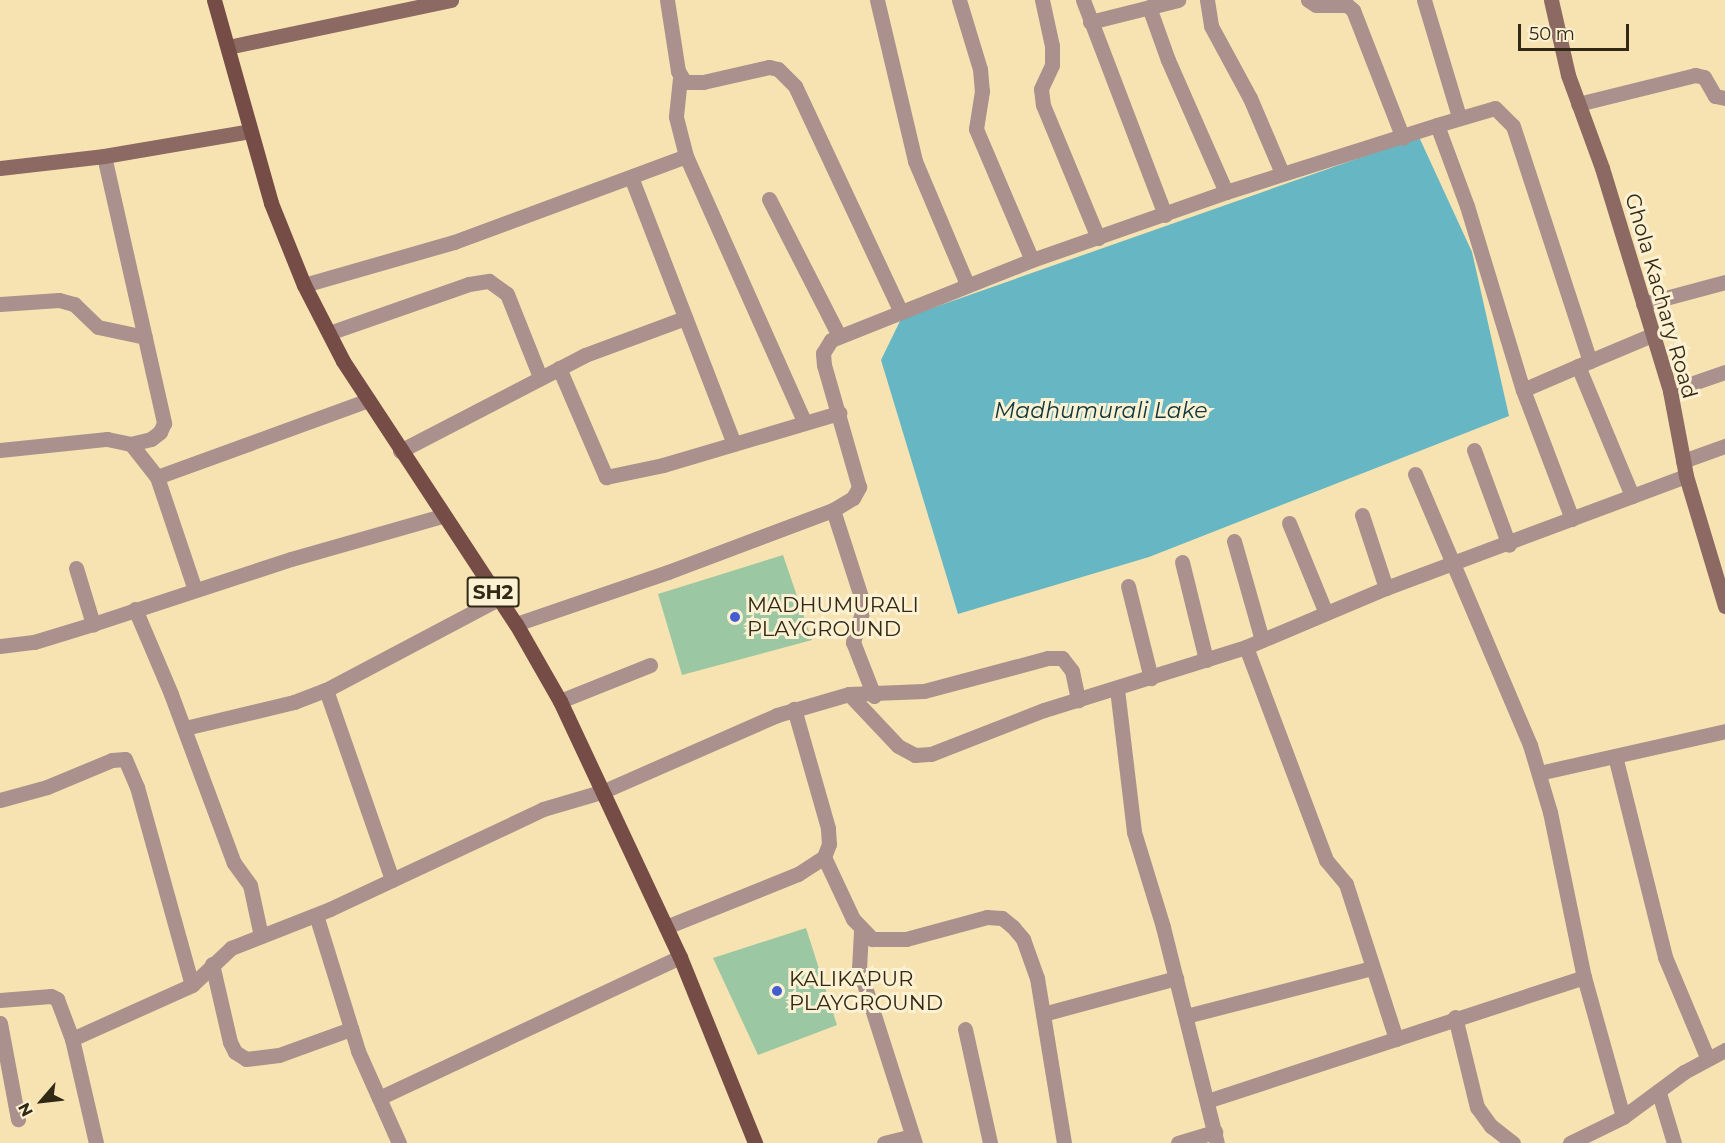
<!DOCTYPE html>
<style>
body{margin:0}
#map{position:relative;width:1725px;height:1143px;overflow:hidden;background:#f7e3b1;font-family:Montserrat,sans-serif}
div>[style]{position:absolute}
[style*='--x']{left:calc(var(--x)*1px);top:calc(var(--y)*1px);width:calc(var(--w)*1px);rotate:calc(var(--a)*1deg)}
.green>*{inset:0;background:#9bc8a2}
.water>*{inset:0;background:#66b6c3}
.street>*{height:15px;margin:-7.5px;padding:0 7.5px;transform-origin:7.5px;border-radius:7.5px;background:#aa918d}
.secondary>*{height:15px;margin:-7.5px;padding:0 7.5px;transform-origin:7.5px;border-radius:7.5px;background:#8c6963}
.primary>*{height:15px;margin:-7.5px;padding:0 7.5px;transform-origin:7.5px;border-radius:7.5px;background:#764c46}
.dots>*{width:16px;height:16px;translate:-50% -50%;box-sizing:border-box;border:3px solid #fdf1d3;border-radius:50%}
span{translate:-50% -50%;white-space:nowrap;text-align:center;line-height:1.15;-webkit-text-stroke:6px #fdf1d3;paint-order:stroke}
.shield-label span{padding:2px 4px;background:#fdf1d3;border:2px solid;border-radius:4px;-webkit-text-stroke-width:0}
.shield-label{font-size:20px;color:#312916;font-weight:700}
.street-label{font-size:21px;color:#312916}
.poi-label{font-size:21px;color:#312916}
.left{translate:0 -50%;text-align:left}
.water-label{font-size:22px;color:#0f363c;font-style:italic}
.north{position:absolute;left:12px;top:1071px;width:60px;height:60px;-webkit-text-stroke:4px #fdf1d3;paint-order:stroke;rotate:242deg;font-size:16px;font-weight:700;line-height:24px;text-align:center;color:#312916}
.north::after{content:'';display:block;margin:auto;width:21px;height:27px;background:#312916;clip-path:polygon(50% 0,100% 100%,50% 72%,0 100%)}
.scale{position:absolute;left:1518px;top:24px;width:111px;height:27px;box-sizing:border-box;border:3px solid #312916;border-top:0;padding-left:8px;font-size:18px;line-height:21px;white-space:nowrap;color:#312916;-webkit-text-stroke:4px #fdf1d3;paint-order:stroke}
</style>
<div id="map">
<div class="green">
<div style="clip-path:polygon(783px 555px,812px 640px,682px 675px,658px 594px)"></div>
<div style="clip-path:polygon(806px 928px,837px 1025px,758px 1055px,713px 958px)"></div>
</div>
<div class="water">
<div style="clip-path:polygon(1419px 137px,1472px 252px,1509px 416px,1149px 557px,958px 614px,881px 360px,901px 319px)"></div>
</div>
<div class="street">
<div style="--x:667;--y:0;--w:72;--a:81.2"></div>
<div style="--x:678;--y:71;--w:13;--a:58"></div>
<div style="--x:685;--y:82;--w:18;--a:0"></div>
<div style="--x:703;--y:82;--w:68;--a:-12.8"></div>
<div style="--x:769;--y:67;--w:9;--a:13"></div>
<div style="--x:778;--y:69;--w:24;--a:45"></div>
<div style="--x:795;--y:86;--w:247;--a:64.9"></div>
<div style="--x:877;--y:0;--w:165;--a:76.7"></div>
<div style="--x:915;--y:161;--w:134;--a:67.1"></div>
<div style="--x:959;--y:0;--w:72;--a:73.1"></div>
<div style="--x:980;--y:69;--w:22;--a:85"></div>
<div style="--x:982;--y:91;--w:38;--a:99"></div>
<div style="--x:976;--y:129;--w:142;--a:66.9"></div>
<div style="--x:1042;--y:0;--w:47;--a:77.7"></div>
<div style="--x:1052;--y:46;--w:19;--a:90"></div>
<div style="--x:1052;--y:65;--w:26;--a:115"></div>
<div style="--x:1041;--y:89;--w:16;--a:83"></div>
<div style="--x:1043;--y:105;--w:144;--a:67.5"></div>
<div style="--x:1083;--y:0;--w:230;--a:69.1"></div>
<div style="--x:1207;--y:0;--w:26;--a:81"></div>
<div style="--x:1211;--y:26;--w:82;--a:61.6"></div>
<div style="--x:1250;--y:98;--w:82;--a:66.9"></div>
<div style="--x:1308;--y:0;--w:9;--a:32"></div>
<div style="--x:1316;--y:5;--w:31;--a:0"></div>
<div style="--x:1347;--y:5;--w:8;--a:40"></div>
<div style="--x:1353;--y:10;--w:137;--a:68.7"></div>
<div style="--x:1424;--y:0;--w:122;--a:73.3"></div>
<div style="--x:1149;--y:7;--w:56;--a:70.3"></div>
<div style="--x:1168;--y:60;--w:144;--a:66.3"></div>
<div style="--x:1090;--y:22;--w:91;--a:-14"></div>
<div style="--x:680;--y:78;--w:39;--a:96"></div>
<div style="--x:676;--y:117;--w:40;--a:75.6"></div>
<div style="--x:686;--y:156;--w:292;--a:66"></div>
<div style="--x:1578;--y:104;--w:121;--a:-13.9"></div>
<div style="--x:1695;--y:75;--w:9;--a:13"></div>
<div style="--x:1704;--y:77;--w:22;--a:60"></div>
<div style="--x:1715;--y:96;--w:10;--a:11"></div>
<div style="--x:1437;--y:125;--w:60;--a:-16.3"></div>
<div style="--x:1495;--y:108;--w:25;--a:45"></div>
<div style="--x:1513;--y:126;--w:247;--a:71.9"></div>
<div style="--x:1590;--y:361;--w:73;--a:156.6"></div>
<div style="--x:104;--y:156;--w:274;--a:77.3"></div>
<div style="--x:164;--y:423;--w:10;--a:114"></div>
<div style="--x:160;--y:432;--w:11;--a:142"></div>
<div style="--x:151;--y:439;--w:21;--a:166"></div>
<div style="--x:631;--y:177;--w:286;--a:68.9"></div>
<div style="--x:769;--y:199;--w:154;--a:62.9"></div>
<div style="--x:304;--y:285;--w:156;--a:-16"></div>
<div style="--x:454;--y:242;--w:247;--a:-20.3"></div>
<div style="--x:0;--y:304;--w:59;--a:-3.9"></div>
<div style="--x:59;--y:300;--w:16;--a:15"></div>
<div style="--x:74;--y:304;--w:33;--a:44"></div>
<div style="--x:98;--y:327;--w:48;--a:12"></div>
<div style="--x:1643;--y:304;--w:85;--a:-15"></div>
<div style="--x:329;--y:333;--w:148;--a:-19.3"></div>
<div style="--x:469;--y:284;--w:20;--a:-9"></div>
<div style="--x:489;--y:281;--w:22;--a:36"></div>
<div style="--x:507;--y:294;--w:89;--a:68.3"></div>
<div style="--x:1590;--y:361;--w:67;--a:-22.8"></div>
<div style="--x:1578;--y:366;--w:141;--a:67.4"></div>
<div style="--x:559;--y:368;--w:119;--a:66.7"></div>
<div style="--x:606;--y:477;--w:58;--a:-11.9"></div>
<div style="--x:663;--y:465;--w:184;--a:-16.5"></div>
<div style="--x:1670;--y:391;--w:58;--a:-19.1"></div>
<div style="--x:0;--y:450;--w:108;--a:-5.9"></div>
<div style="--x:107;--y:439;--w:25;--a:12"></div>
<div style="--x:131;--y:444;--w:42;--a:51.8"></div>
<div style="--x:157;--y:477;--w:119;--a:71.4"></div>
<div style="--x:1474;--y:450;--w:101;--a:69.8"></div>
<div style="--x:400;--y:451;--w:208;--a:-27.4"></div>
<div style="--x:585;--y:355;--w:107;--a:-20.3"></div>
<div style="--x:1683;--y:461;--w:45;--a:-19.7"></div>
<div style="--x:1415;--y:474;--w:294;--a:67"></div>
<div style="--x:1530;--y:745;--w:70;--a:73.4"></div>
<div style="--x:1550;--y:812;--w:168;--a:78.4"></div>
<div style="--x:1584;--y:977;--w:145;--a:74.4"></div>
<div style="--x:157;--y:477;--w:225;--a:-20"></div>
<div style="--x:833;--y:510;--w:101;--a:72.1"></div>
<div style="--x:864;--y:606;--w:38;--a:107"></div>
<div style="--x:853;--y:642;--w:58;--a:68.7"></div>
<div style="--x:1362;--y:515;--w:77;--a:71.8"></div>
<div style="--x:1289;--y:523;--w:97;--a:67.7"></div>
<div style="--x:1234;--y:541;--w:103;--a:74.2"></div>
<div style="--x:1182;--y:562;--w:101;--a:76.2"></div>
<div style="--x:76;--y:568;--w:59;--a:73.1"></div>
<div style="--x:93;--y:624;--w:208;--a:-18.2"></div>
<div style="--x:291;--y:559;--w:157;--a:-15.9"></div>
<div style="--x:1128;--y:586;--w:95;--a:76"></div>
<div style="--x:135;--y:609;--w:92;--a:67"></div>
<div style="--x:171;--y:694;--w:180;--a:69.6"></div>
<div style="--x:234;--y:863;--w:27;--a:54"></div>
<div style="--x:250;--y:885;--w:52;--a:77.8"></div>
<div style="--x:516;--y:624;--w:161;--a:-18.9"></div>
<div style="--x:668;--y:572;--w:176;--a:-20.6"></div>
<div style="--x:833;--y:510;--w:23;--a:-31"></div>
<div style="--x:853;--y:498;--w:13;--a:-61"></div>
<div style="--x:859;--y:487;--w:127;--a:-106"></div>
<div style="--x:824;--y:365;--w:12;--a:-95"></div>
<div style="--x:823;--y:353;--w:15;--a:-58"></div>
<div style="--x:831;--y:340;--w:216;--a:-21.7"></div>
<div style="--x:1032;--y:260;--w:206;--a:-19.3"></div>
<div style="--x:1226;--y:192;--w:221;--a:-17.6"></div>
<div style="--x:1437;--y:125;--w:86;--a:69.7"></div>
<div style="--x:1467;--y:206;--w:192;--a:73.1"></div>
<div style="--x:1523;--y:390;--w:138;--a:69.2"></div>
<div style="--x:0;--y:646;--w:34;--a:-7"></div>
<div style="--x:34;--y:642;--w:62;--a:-17"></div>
<div style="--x:1246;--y:647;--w:228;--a:69.4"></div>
<div style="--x:1326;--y:860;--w:31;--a:50"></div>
<div style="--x:1346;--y:884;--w:163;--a:72.1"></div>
<div style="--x:1117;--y:689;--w:144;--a:83.2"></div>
<div style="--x:1134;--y:832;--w:99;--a:73"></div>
<div style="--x:1163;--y:927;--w:223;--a:76"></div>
<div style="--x:326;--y:690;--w:201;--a:70.8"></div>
<div style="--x:849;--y:694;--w:75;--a:-2.3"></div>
<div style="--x:924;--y:691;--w:128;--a:-14.9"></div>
<div style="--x:1048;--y:658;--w:14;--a:0"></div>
<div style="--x:1062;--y:658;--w:16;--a:52"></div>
<div style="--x:1072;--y:671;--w:30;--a:78"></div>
<div style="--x:560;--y:701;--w:97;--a:-21.8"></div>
<div style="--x:185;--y:728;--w:112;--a:-13.4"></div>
<div style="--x:294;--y:702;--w:34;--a:-21"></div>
<div style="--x:326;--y:690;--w:195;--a:-27.9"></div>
<div style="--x:1615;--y:756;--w:207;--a:76"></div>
<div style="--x:1665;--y:957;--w:108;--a:67.2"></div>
<div style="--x:1539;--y:773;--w:191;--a:-12.7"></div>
<div style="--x:0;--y:800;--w:49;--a:-15.5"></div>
<div style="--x:47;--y:787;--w:70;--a:-22.6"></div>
<div style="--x:112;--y:760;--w:13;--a:-4"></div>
<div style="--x:125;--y:759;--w:30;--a:67"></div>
<div style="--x:137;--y:787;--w:205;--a:74.5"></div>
<div style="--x:824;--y:857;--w:68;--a:64.9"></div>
<div style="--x:853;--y:919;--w:28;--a:46"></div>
<div style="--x:872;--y:939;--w:34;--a:0"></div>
<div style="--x:906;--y:939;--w:84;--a:-15.2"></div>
<div style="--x:987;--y:917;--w:15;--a:4"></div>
<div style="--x:1002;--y:918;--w:14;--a:39"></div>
<div style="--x:1013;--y:927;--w:16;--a:50"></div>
<div style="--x:1023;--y:939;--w:41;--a:70.3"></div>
<div style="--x:1037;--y:978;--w:167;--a:80.7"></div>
<div style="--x:316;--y:915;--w:142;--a:72.8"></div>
<div style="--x:358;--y:1051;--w:101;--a:66"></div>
<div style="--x:666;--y:927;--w:142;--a:-21.9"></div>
<div style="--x:798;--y:874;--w:31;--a:-33"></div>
<div style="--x:824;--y:857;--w:14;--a:-69"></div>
<div style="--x:829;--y:844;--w:16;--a:-94"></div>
<div style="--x:828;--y:828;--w:124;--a:-105.9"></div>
<div style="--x:861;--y:931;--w:37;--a:93"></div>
<div style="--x:859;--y:968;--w:184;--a:72.3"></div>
<div style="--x:212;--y:964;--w:80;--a:77"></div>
<div style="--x:230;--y:1042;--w:11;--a:63"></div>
<div style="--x:235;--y:1052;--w:13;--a:32"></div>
<div style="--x:246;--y:1059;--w:33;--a:-7"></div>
<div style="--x:279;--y:1055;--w:77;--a:-19.9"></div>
<div style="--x:0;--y:1000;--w:51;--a:-4.5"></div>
<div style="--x:51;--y:996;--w:7;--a:27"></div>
<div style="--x:57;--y:999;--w:43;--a:69.4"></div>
<div style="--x:72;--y:1039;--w:107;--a:77"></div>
<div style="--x:1043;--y:1014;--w:138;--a:-15.1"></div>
<div style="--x:1186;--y:1016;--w:191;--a:-14.5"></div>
<div style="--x:1455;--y:1017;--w:93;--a:76.3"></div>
<div style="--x:1477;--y:1107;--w:24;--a:54"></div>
<div style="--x:1491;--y:1126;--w:28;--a:38"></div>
<div style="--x:0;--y:1023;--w:98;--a:79.4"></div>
<div style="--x:965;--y:1029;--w:117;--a:77.6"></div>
<div style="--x:72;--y:1039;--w:132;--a:-24.2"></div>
<div style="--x:192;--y:985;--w:54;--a:-43.5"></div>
<div style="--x:231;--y:948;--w:106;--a:-21.5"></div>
<div style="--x:330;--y:909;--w:235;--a:-25.1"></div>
<div style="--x:543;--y:809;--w:64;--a:-16.4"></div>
<div style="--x:604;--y:791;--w:189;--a:-23.7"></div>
<div style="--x:777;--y:715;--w:75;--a:-16.3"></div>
<div style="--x:849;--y:694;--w:71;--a:46.7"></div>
<div style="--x:898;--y:746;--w:19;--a:28"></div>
<div style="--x:915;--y:755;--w:16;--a:-4"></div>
<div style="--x:931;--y:754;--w:121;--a:-21.3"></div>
<div style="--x:1044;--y:710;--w:212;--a:-17.3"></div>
<div style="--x:1246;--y:647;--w:152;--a:-22.9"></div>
<div style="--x:1386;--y:588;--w:320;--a:-20.5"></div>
<div style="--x:1659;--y:1093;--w:52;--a:73.3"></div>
<div style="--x:379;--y:1098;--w:332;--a:-25.1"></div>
<div style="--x:1207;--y:1101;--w:397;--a:-18.2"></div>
<div style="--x:884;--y:1143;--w:29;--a:-14"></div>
<div style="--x:1178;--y:1143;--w:39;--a:-17"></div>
<div style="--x:1570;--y:1143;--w:59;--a:-26.1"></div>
<div style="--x:1623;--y:1117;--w:76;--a:-36.4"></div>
<div style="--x:1684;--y:1072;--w:47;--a:-28.2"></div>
</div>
<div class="secondary">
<div style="--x:1551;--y:0;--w:77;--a:77.2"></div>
<div style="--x:1568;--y:75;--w:99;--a:69.9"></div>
<div style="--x:1602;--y:168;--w:233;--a:73"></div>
<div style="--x:1670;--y:391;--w:86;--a:79.3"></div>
<div style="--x:1686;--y:476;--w:136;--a:73.3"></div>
<div style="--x:228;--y:47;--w:228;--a:-11.9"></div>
<div style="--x:0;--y:168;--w:105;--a:-6.6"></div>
<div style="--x:104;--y:156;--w:148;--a:-9.7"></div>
</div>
<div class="primary">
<div style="--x:214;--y:0;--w:211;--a:74.3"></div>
<div style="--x:271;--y:203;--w:88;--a:68.1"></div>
<div style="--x:304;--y:285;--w:85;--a:62.8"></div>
<div style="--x:343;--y:361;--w:315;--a:56.7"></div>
<div style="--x:516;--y:624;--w:89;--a:60.3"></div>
<div style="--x:560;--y:701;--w:283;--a:64.9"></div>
<div style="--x:680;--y:957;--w:201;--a:68"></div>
</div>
<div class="dots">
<div style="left:735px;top:617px;background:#425ed1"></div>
<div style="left:777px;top:991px;background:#425ed1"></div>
</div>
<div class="shield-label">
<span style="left:493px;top:592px">SH2</span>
</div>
<div class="street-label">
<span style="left:1661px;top:296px;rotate:74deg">Ghola Kachary Road</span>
</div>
<div class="poi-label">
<span class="left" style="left:747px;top:617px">MADHUMURALI<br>PLAYGROUND</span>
<span class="left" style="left:789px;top:991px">KALIKAPUR<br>PLAYGROUND</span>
</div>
<div class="water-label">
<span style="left:1101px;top:411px">Madhumurali Lake</span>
</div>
<div class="north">N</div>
<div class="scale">50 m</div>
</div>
